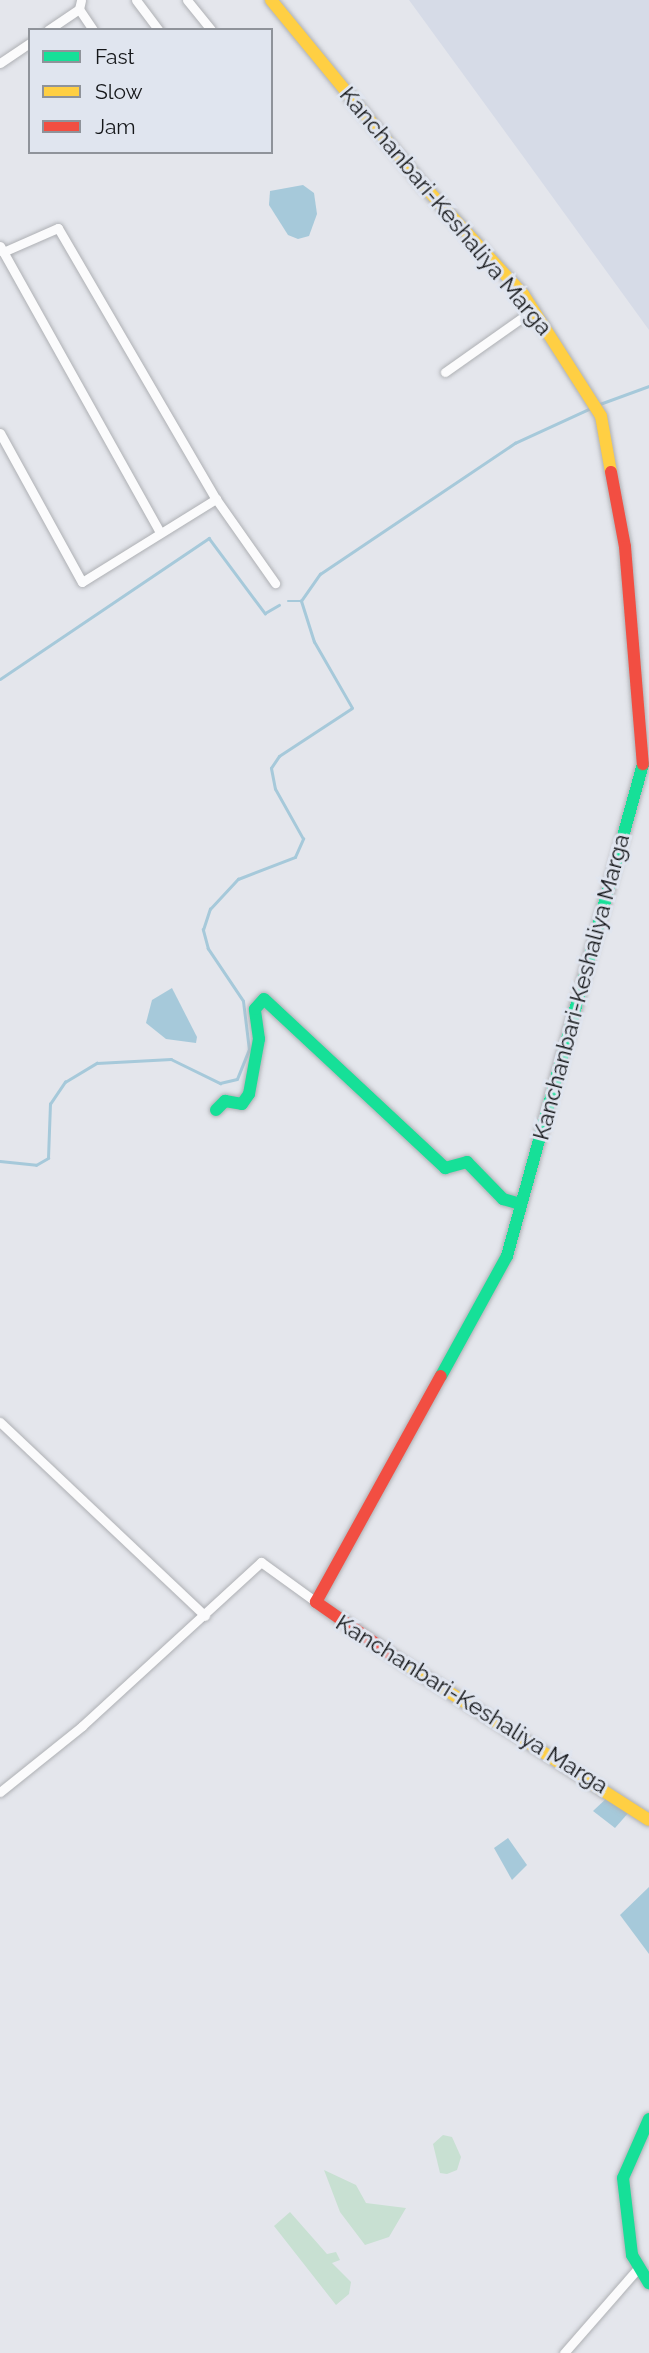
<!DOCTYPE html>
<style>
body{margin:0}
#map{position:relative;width:649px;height:2353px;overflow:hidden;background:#e4e6ec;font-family:Raleway,sans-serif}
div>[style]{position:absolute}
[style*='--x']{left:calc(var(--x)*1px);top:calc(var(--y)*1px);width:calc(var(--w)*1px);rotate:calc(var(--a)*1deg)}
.built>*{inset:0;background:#d6dbe7}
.green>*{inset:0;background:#c8e0d2}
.water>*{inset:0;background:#a6c9da}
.stream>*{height:2.5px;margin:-1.25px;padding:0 1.25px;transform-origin:1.25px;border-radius:1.25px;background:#a6c9da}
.roads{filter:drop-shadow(0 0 2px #aeb0b4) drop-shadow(0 0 2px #aeb0b4)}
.street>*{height:9px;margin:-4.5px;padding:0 4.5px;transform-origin:4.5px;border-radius:4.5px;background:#fbfbfc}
.fast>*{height:12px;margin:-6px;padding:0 6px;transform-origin:6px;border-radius:6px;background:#16e098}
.slow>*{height:12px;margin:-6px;padding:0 6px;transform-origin:6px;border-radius:6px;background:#ffcf43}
.jam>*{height:12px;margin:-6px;padding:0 6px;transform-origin:6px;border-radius:6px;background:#f24e42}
span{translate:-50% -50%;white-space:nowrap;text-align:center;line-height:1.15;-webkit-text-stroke:6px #e0e5ef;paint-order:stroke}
.street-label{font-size:23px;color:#15171a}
.legend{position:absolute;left:28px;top:28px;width:245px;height:126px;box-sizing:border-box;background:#e0e5ef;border:2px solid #8f939a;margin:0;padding:9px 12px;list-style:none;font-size:21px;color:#15171a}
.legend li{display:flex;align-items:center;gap:14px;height:35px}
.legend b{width:35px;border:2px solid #8f939a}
</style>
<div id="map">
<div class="built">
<div style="clip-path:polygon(409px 0,649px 0,649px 330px,525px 159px)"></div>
</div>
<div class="green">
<div style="clip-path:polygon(443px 2135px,452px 2137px,461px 2157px,457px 2170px,447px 2174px,440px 2173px,433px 2144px)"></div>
<div style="clip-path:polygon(324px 2170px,356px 2185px,366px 2203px,406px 2208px,389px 2237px,365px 2245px,340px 2212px)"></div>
<div style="clip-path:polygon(290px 2212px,327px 2254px,336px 2252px,340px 2260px,332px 2263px,351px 2282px,349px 2294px,336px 2305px,274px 2226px)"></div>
</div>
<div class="water">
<div style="clip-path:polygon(303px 185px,314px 193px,317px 214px,309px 236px,298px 239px,288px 235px,269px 205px,270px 191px)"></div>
<div style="clip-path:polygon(172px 988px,197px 1037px,196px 1043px,166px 1039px,146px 1023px,152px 1000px)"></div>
<div style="clip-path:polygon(609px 1796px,630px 1811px,615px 1828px,593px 1811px)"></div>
<div style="clip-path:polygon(508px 1838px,527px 1865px,512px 1880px,494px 1848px)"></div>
<div style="clip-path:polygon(649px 1887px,649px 1954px,620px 1915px)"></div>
</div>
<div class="stream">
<div style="--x:597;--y:405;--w:55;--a:-20.1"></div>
<div style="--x:288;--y:601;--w:13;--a:0"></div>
<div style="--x:0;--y:679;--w:252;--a:-34"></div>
<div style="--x:209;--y:538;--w:94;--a:53.3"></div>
<div style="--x:265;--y:613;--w:16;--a:-30"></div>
<div style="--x:0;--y:1161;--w:36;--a:6"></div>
<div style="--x:36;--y:1165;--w:14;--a:-30"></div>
<div style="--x:48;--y:1158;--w:54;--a:-87.9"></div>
<div style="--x:50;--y:1104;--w:27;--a:-56"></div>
<div style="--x:65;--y:1082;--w:37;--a:-31"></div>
<div style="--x:97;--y:1063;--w:74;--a:-3.1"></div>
<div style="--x:171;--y:1059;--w:55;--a:26.1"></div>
<div style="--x:220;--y:1083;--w:17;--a:-13"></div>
<div style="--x:237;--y:1079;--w:31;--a:-68"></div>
<div style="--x:249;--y:1050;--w:49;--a:-97"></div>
<div style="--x:243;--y:1001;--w:63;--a:-123.9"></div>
<div style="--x:208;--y:949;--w:20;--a:-105"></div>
<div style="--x:203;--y:930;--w:22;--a:-72"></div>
<div style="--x:210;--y:909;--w:41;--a:-47"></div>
<div style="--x:238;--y:879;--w:61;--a:-21.1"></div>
<div style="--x:295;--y:857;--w:20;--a:-66"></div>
<div style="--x:303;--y:839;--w:57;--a:-119.2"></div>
<div style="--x:275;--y:789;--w:21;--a:-101"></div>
<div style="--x:271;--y:768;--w:14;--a:-56"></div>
<div style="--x:279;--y:756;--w:87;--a:-33.3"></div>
<div style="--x:352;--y:708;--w:76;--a:-119.9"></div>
<div style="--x:314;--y:642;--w:43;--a:-107.6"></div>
<div style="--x:301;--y:601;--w:33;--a:-55"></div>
<div style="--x:320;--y:574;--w:235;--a:-33.9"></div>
<div style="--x:515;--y:443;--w:84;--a:-24.7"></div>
</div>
<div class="roads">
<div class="street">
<div style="--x:136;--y:0;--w:38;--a:53"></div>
<div style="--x:187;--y:0;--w:38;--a:51"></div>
<div style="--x:79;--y:9;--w:25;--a:56"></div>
<div style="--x:48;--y:30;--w:37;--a:-34"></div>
<div style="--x:79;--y:9;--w:9;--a:-77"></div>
<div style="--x:0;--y:63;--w:36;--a:-34"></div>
<div style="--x:0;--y:246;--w:326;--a:60.8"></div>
<div style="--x:3;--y:252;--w:60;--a:-23.6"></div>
<div style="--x:58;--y:228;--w:314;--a:59.8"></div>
<div style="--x:216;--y:499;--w:103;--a:54.9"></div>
<div style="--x:445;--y:372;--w:108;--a:-35.2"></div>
<div style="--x:0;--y:433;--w:170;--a:61.2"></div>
<div style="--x:82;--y:582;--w:158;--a:-31.8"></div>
<div style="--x:0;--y:1422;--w:282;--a:43.4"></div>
<div style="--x:0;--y:1792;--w:105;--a:-38.8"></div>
<div style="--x:82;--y:1726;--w:243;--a:-42.5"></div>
<div style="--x:261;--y:1562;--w:68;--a:36"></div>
<div style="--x:564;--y:2353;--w:114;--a:-48.9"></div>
</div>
<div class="fast">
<div style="--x:216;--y:1110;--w:13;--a:-45"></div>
<div style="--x:225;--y:1101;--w:17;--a:10"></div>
<div style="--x:242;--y:1104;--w:12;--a:-55"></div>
<div style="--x:249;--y:1094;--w:56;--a:-79.7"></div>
<div style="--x:259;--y:1039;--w:30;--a:-98"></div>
<div style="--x:255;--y:1009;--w:13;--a:-48"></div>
<div style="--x:264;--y:999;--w:248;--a:43"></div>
<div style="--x:445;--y:1168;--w:23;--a:-15"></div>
<div style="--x:467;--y:1162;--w:52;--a:45.8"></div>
<div style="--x:503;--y:1199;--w:19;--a:16"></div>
<div style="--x:441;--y:1376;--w:137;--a:-61.2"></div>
<div style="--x:507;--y:1256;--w:510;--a:-74.55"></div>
<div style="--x:649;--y:2119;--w:64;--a:113.8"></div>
<div style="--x:623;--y:2178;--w:78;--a:83.3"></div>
<div style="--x:632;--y:2255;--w:33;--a:59"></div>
</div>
<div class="slow">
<div style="--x:271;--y:0;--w:239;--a:50.6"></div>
<div style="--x:423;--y:185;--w:148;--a:47.5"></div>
<div style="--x:523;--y:294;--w:145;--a:57.4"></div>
<div style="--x:601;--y:416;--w:57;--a:79.9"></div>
<div style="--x:402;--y:1662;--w:293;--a:32.6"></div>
</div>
<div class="jam">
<div style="--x:611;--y:472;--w:76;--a:79.4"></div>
<div style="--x:625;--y:547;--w:218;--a:85.3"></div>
<div style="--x:402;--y:1662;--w:105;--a:-145.1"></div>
<div style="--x:316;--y:1602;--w:258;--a:-61.1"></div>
</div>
</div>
<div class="street-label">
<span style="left:446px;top:211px;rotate:50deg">Kanchanbari-Keshaliya Marga</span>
<span style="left:581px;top:987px;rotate:-75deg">Kanchanbari-Keshaliya Marga</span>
<span style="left:472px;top:1704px;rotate:32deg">Kanchanbari-Keshaliya Marga</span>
</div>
<ul class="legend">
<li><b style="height:9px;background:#16e098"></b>Fast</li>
<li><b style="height:9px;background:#ffcf43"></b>Slow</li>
<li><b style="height:9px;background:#f24e42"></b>Jam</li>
</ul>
</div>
